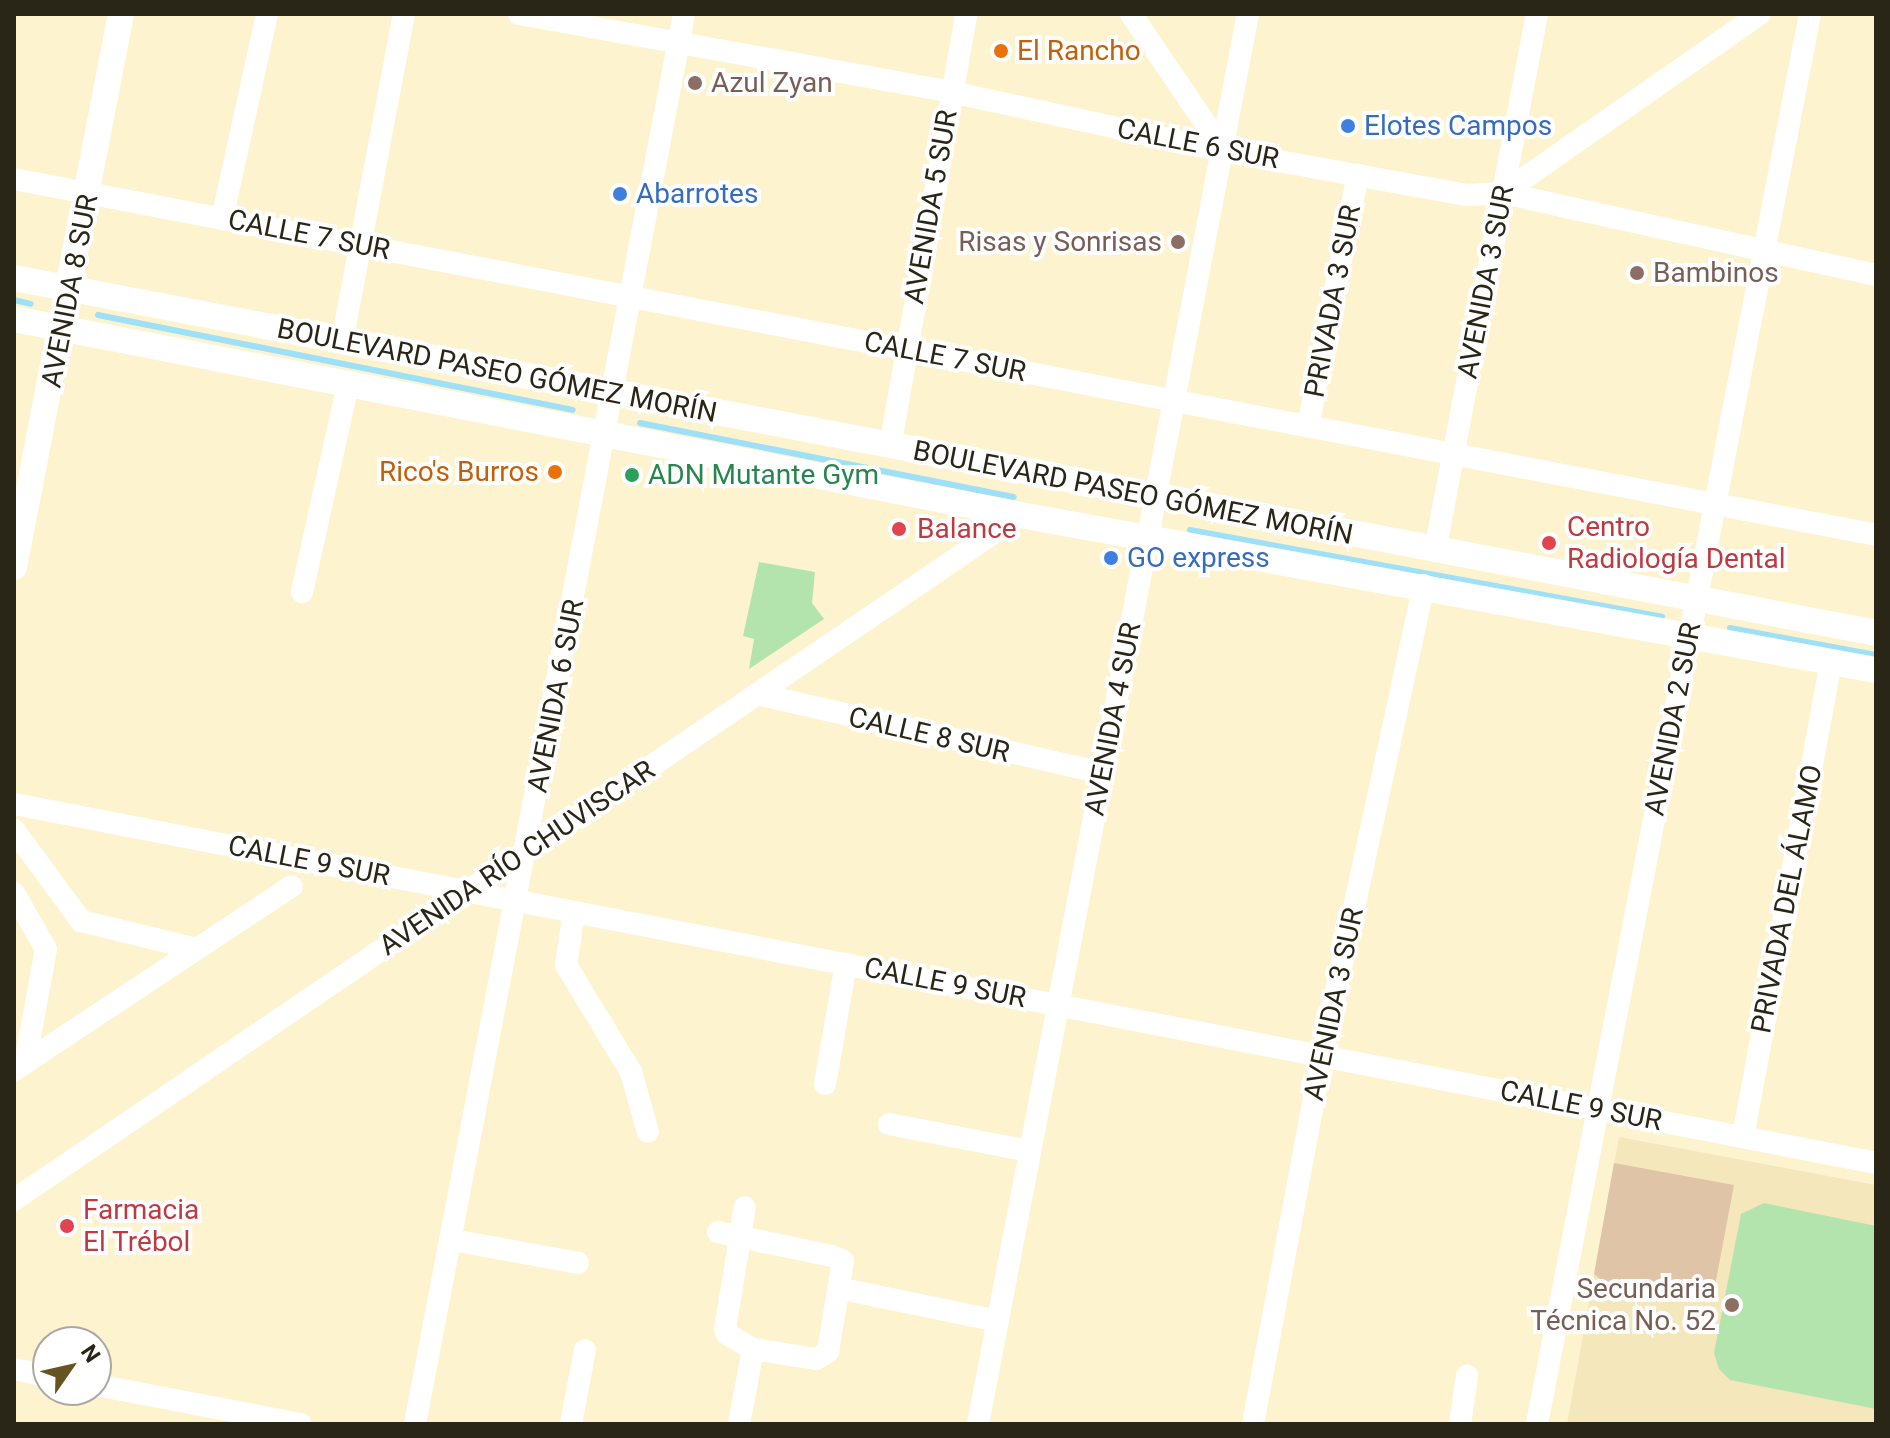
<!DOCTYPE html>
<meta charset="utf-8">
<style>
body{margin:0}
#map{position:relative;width:1890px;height:1438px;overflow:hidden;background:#fef3cf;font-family:Roboto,sans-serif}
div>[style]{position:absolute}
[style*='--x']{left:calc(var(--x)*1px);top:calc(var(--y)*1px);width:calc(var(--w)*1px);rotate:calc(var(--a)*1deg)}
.built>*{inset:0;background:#f4e7bb}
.green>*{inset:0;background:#b3e4ad}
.stream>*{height:6px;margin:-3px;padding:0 3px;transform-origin:3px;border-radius:3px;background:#9de0f7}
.building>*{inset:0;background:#e0c4a8}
.minor>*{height:22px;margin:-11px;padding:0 11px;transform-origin:11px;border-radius:11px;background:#fff}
.major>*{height:26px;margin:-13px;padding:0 13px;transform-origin:13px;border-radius:13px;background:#fff}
.dots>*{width:22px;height:22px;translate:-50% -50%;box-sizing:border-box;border:4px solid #fff;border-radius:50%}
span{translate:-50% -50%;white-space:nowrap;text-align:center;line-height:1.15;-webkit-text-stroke:8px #fff;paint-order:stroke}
.food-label{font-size:28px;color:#c56008}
.left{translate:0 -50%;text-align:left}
.right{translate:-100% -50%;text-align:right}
.education-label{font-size:28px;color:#785e54}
.shop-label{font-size:28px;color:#366cbe}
.street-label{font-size:28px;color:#292517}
.leisure-label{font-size:28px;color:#27864d}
.health-label{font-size:28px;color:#be3a42}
.frame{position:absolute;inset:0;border:16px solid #292517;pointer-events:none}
.north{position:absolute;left:32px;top:1326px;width:80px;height:80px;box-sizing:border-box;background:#fff;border:2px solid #a9a8a2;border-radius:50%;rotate:56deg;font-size:22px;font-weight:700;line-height:32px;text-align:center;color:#292517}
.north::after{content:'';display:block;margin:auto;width:28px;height:36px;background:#675322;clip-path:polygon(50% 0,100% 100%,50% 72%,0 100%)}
</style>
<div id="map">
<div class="built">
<div style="clip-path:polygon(1619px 1137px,1876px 1185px,1876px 1424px,1567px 1424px)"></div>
</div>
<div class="green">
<div style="clip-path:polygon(759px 562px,815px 572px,812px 603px,824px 619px,749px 669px,754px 639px,743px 636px)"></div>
<div style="clip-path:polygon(1764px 1203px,1876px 1226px,1876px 1409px,1730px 1380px,1719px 1369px,1714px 1353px,1741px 1214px)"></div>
</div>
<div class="stream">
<div style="--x:14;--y:300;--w:17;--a:13"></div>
<div style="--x:98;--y:315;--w:484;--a:11.3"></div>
<div style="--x:640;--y:423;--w:381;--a:11.2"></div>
<div style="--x:1190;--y:530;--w:480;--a:10.4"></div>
<div style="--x:1730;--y:628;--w:148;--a:10.5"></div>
</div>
<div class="building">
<div style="clip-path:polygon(1614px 1163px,1734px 1185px,1714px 1291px,1688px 1285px,1682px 1296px,1665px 1297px,1611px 1288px,1594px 1274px)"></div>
</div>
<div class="minor">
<div style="--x:519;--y:14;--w:439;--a:10.2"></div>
<div style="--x:951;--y:92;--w:279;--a:12.2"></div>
<div style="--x:1224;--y:151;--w:247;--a:10.3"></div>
<div style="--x:1467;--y:195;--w:36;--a:-3"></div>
<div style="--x:1503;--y:193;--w:382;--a:12.4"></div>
<div style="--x:1131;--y:14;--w:166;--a:55.8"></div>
<div style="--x:14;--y:179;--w:1896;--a:10.82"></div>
<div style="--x:1503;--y:193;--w:313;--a:-34.9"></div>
<div style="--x:222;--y:219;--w:210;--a:-77.6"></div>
<div style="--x:342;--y:342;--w:334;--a:-79.3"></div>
<div style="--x:1308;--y:427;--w:257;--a:-78.8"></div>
<div style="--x:890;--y:447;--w:440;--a:-80"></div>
<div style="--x:1435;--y:551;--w:547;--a:-79.25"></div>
<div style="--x:302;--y:592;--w:212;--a:-77.5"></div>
<div style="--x:757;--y:694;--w:354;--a:12.9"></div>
<div style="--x:14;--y:804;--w:1896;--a:10.91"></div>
<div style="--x:14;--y:830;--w:113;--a:53.6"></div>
<div style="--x:81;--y:921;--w:119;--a:13.6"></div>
<div style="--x:14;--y:893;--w:64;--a:60.3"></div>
<div style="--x:46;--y:949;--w:116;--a:100.4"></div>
<div style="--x:574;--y:912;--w:54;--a:98.6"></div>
<div style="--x:566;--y:965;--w:125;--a:58.7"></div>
<div style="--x:631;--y:1072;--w:62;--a:74.2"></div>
<div style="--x:14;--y:1070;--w:333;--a:-33.5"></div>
<div style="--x:825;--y:1084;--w:122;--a:-80.1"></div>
<div style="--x:889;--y:1124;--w:143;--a:10.9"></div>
<div style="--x:1743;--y:1137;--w:484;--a:-79.5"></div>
<div style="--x:14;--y:1200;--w:1217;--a:-34.25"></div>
<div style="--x:718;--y:1232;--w:23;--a:13"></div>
<div style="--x:740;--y:1237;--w:94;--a:11.7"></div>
<div style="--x:832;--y:1256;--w:12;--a:24"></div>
<div style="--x:843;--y:1261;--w:92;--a:99.4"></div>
<div style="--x:828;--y:1352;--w:14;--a:150"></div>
<div style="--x:816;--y:1359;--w:64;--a:-171"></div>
<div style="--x:753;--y:1349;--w:30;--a:-150"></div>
<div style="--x:727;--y:1334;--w:5;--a:-112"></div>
<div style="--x:725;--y:1329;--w:93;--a:-80.7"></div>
<div style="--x:740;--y:1237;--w:30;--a:-81"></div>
<div style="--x:452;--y:1240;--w:128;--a:10.3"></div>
<div style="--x:842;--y:1289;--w:159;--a:11.6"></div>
<div style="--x:14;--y:1369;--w:35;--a:12"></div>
<div style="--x:96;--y:1385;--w:208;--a:10.8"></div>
<div style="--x:415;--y:1424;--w:1435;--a:-79.2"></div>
<div style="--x:571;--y:1424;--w:75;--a:-79.3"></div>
<div style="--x:739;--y:1424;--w:76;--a:-79.4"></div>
<div style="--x:978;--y:1424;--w:1436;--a:-79.16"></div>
<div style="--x:1253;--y:1424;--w:374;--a:-79.4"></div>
<div style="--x:1322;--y:1056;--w:482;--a:-77.8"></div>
<div style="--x:1460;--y:1424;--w:49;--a:-81.7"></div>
<div style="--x:1537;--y:1424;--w:1436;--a:-79.04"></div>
</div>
<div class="major">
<div style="--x:14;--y:278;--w:1896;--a:10.79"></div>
<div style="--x:14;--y:319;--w:1025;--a:11.02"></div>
<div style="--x:1020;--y:515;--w:870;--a:10.26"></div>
<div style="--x:14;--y:567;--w:563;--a:-79.05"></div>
</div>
<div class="dots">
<div style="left:1001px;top:51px;background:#e8710a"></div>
<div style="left:695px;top:83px;background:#8d6e63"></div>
<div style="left:1348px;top:126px;background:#3f7fe0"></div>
<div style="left:620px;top:194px;background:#3f7fe0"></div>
<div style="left:1178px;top:242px;background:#8d6e63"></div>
<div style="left:1637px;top:273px;background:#8d6e63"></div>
<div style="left:555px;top:472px;background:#e8710a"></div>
<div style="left:632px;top:475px;background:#2e9e5b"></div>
<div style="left:899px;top:529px;background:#e0444e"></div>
<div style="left:1549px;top:543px;background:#e0444e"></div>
<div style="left:1111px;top:558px;background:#3f7fe0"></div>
<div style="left:67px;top:1226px;background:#e0444e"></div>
<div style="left:1732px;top:1305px;background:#8d6e63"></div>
</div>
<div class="food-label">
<span class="left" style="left:1017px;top:51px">El Rancho</span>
<span class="right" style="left:539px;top:472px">Rico's Burros</span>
</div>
<div class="education-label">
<span class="left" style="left:711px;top:83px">Azul Zyan</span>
<span class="right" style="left:1162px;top:242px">Risas y Sonrisas</span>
<span class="left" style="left:1653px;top:273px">Bambinos</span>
<span class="right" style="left:1716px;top:1305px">Secundaria<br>Técnica No. 52</span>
</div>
<div class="shop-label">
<span class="left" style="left:1364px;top:126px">Elotes Campos</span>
<span class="left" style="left:636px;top:194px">Abarrotes</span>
<span class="left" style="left:1127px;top:558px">GO express</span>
</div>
<div class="street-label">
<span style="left:1198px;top:144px;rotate:11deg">CALLE 6 SUR</span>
<span style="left:931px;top:207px;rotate:-80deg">AVENIDA 5 SUR</span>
<span style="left:309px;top:235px;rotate:11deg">CALLE 7 SUR</span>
<span style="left:1486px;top:282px;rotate:-79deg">AVENIDA 3 SUR</span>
<span style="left:70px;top:291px;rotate:-79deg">AVENIDA 8 SUR</span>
<span style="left:1333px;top:301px;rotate:-79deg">PRIVADA 3 SUR</span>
<span style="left:945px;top:357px;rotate:11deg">CALLE 7 SUR</span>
<span style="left:497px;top:371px;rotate:11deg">BOULEVARD PASEO GÓMEZ MORÍN</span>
<span style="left:1133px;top:493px;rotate:11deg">BOULEVARD PASEO GÓMEZ MORÍN</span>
<span style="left:556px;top:696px;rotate:-79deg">AVENIDA 6 SUR</span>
<span style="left:1113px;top:719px;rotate:-79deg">AVENIDA 4 SUR</span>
<span style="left:1673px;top:719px;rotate:-79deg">AVENIDA 2 SUR</span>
<span style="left:929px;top:735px;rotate:13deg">CALLE 8 SUR</span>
<span style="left:517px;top:858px;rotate:-34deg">AVENIDA RÍO CHUVISCAR</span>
<span style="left:309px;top:861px;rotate:11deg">CALLE 9 SUR</span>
<span style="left:1787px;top:899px;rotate:-79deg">PRIVADA DEL ÁLAMO</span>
<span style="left:945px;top:983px;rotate:11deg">CALLE 9 SUR</span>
<span style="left:1334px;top:1004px;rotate:-78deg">AVENIDA 3 SUR</span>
<span style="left:1581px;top:1106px;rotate:11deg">CALLE 9 SUR</span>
</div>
<div class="leisure-label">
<span class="left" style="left:648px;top:475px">ADN Mutante Gym</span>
</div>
<div class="health-label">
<span class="left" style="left:1567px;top:543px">Centro<br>Radiología Dental</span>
<span class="left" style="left:917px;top:529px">Balance</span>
<span class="left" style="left:83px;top:1226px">Farmacia<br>El Trébol</span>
</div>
<div class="frame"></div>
<div class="north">N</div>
</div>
